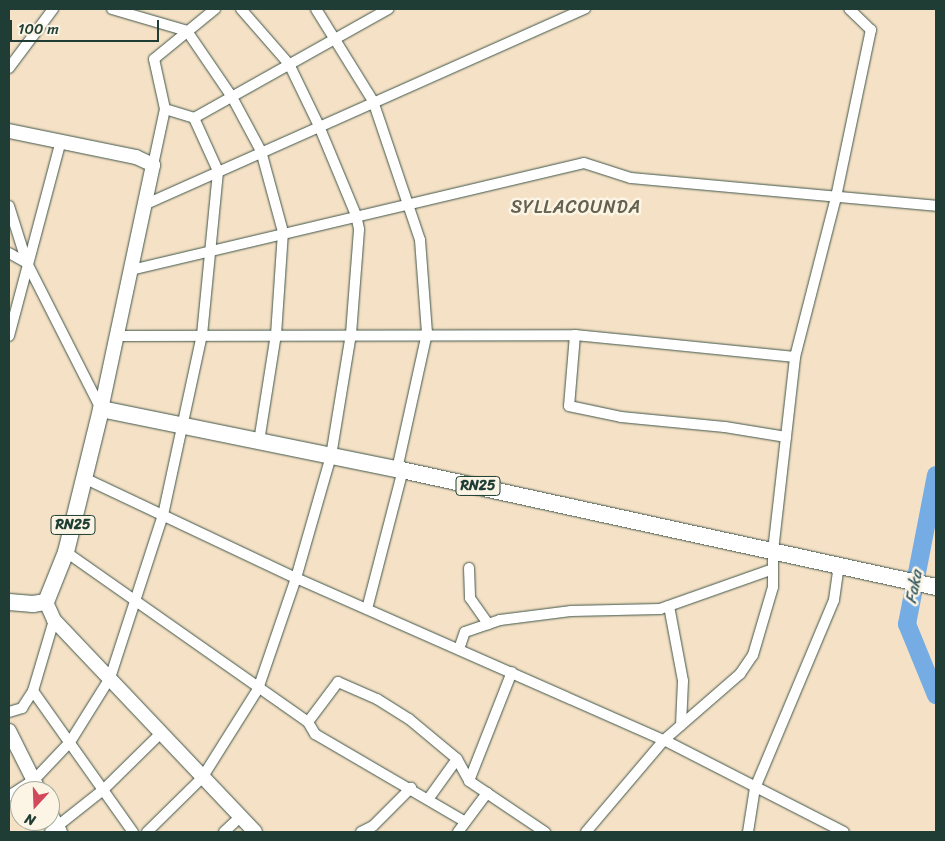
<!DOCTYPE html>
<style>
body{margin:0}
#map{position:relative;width:945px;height:841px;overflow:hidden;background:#f5e1c5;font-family:Sriracha,sans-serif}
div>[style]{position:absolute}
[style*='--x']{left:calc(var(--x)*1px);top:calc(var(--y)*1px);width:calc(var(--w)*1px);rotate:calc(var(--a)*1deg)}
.river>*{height:18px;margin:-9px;padding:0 9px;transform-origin:9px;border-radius:9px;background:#75ace4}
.roads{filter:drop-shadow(0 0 1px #3f564a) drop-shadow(0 0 1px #3f564a)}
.minor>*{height:10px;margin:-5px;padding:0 5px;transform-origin:5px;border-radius:5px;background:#fff}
.tertiary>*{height:14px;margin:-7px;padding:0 7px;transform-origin:7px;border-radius:7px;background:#fff}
.primary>*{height:16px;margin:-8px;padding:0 8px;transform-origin:8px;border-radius:8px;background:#fff}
span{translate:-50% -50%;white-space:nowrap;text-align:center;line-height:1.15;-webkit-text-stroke:5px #fcf5e5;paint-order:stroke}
.shield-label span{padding:1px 4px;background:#fcf5e5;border:1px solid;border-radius:4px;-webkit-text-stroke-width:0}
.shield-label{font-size:14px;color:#1f3d34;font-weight:700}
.water-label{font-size:16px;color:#345960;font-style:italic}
.quarter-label{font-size:18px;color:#63614f;letter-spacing:1px}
.frame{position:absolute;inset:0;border:10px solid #1f3d34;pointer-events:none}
.north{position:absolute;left:10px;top:781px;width:50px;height:50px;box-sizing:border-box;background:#fcf5e5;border:1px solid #a4ab9e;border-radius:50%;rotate:200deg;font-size:14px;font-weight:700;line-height:20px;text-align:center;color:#1f3d34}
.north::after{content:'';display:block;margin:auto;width:18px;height:22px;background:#d1495b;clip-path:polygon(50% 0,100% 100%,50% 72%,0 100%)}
.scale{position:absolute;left:10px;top:20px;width:149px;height:22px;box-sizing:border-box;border:2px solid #1f3d34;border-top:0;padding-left:6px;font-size:15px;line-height:18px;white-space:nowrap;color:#1f3d34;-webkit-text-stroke:4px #fcf5e5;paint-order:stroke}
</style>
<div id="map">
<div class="river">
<div style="--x:936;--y:475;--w:152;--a:101"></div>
<div style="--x:907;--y:624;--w:77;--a:67.8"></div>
</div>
<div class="roads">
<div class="minor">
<div style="--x:112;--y:9;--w:78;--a:16.3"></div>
<div style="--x:187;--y:31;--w:80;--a:55.7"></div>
<div style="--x:232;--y:97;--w:61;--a:61.8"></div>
<div style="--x:261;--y:151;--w:84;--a:74.8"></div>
<div style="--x:283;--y:232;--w:102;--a:93.9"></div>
<div style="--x:276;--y:334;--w:108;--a:99"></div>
<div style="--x:316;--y:9;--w:108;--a:58.2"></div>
<div style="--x:373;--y:101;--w:147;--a:71.3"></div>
<div style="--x:420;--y:240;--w:93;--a:85.7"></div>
<div style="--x:427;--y:333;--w:139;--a:102.4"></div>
<div style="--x:9;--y:68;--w:74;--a:-53.3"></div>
<div style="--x:165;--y:109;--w:30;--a:17"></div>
<div style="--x:194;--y:118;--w:223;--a:-29.3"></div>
<div style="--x:153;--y:165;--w:57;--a:-77.9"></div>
<div style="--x:165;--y:109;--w:51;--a:-102.4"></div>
<div style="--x:154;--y:59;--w:79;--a:-39.3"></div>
<div style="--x:144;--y:205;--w:483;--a:-24"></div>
<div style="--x:9;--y:206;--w:60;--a:72.5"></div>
<div style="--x:27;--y:263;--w:164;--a:63.1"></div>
<div style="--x:9;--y:253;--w:21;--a:29"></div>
<div style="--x:131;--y:270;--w:465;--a:-13.3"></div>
<div style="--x:584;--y:163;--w:49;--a:17.7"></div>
<div style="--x:631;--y:178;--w:306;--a:5.2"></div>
<div style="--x:575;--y:335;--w:71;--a:94.8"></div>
<div style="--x:569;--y:406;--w:53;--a:11.9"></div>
<div style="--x:621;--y:417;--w:104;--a:5.5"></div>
<div style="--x:725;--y:427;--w:62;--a:9.3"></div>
<div style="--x:9;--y:336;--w:202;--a:-75.1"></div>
<div style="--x:117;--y:336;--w:458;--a:-0.1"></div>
<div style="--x:575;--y:335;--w:221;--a:5.7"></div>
<div style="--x:84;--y:478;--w:234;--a:25.3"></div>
<div style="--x:296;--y:578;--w:402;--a:23.8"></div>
<div style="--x:664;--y:740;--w:202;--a:27.1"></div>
<div style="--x:66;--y:552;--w:296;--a:35.1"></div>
<div style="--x:308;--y:722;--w:14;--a:60"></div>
<div style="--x:315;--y:734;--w:173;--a:30.3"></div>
<div style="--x:469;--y:568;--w:30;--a:88"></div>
<div style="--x:470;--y:598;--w:32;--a:55"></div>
<div style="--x:669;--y:606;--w:76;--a:79.4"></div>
<div style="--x:683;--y:681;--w:44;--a:92.6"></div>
<div style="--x:367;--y:609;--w:144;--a:-75.5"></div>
<div style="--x:459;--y:649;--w:18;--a:-71"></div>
<div style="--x:465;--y:632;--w:37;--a:-19"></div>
<div style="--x:500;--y:620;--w:72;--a:-7.2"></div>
<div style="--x:571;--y:611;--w:89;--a:-1.3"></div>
<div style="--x:660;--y:609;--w:120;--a:-19.5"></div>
<div style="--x:33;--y:691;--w:173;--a:54.7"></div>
<div style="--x:9;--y:712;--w:14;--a:-17"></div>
<div style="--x:22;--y:708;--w:20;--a:-57"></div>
<div style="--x:33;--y:691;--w:74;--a:-73.5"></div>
<div style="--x:308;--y:722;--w:50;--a:-53.1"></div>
<div style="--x:338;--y:682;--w:43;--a:23.6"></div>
<div style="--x:377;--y:699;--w:38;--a:32"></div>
<div style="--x:409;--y:719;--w:62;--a:39.8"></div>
<div style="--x:457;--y:759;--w:25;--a:61"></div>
<div style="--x:469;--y:781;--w:92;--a:33.9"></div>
<div style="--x:469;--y:781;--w:117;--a:-68.5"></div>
<div style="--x:9;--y:796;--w:30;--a:-33"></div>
<div style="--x:34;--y:780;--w:52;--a:-46.5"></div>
<div style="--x:70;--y:742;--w:75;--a:-58"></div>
<div style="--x:110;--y:678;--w:171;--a:-72"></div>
<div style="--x:163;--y:515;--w:184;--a:-77.8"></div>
<div style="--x:202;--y:335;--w:165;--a:-84.4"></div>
<div style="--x:218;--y:171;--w:58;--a:-114.4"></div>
<div style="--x:429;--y:798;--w:48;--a:-54.3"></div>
<div style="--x:50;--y:832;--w:68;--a:-38.4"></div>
<div style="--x:103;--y:790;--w:81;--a:-44.5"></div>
<div style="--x:147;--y:832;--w:77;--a:-44.5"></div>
<div style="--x:202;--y:778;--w:105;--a:-57.8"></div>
<div style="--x:258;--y:689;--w:117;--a:-71.1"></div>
<div style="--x:296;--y:578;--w:127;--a:-74"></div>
<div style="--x:331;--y:456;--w:124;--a:-80.7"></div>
<div style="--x:351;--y:334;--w:105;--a:-85.6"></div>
<div style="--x:359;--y:229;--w:14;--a:-102"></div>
<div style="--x:356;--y:215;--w:96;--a:-112.6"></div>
<div style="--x:319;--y:126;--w:69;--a:-115.8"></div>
<div style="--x:289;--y:64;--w:73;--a:-131.1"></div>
<div style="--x:224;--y:832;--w:22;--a:-43"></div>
<div style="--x:361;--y:832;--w:13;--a:-27"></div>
<div style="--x:373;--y:826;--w:54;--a:-45"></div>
<div style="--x:458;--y:832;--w:49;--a:-53.4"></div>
<div style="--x:586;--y:832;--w:121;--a:-49.7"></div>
<div style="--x:664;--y:740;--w:101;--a:-41"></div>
<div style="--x:740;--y:674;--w:23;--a:-56"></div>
<div style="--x:753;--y:655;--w:71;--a:-73.6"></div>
<div style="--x:773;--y:587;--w:36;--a:-90"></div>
<div style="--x:773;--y:551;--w:195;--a:-83.5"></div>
<div style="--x:795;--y:357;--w:165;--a:-75.6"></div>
<div style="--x:836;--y:197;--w:171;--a:-78.2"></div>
<div style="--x:871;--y:30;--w:30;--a:-136"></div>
<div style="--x:748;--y:832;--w:45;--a:-81"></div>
<div style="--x:755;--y:788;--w:204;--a:-67.2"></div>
<div style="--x:834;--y:600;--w:35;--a:-82"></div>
</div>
<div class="tertiary">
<div style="--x:9;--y:131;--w:130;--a:11.6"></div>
<div style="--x:136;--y:157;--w:19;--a:25"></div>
<div style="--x:153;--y:165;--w:249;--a:102"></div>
<div style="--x:46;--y:602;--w:20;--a:66"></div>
<div style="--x:54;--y:620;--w:292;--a:46.5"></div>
<div style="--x:9;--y:731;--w:67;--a:63.4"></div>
<div style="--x:50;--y:813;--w:21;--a:62"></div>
</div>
<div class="primary">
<div style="--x:9;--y:602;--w:24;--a:5"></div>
<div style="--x:33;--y:604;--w:13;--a:-9"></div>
<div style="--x:46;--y:602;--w:54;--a:-68.2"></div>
<div style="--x:66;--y:552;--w:147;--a:-76.2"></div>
<div style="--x:101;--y:409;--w:302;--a:11.5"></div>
<div style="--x:397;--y:469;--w:552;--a:12.35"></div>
</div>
</div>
<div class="shield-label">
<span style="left:478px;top:486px">RN25</span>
<span style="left:73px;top:525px">RN25</span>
</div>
<div class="water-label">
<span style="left:914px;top:587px;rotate:-79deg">Faka</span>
</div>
<div class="quarter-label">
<span style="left:576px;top:207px">SYLLACOUNDA</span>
</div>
<div class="frame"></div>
<div class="north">N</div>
<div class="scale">100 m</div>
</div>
